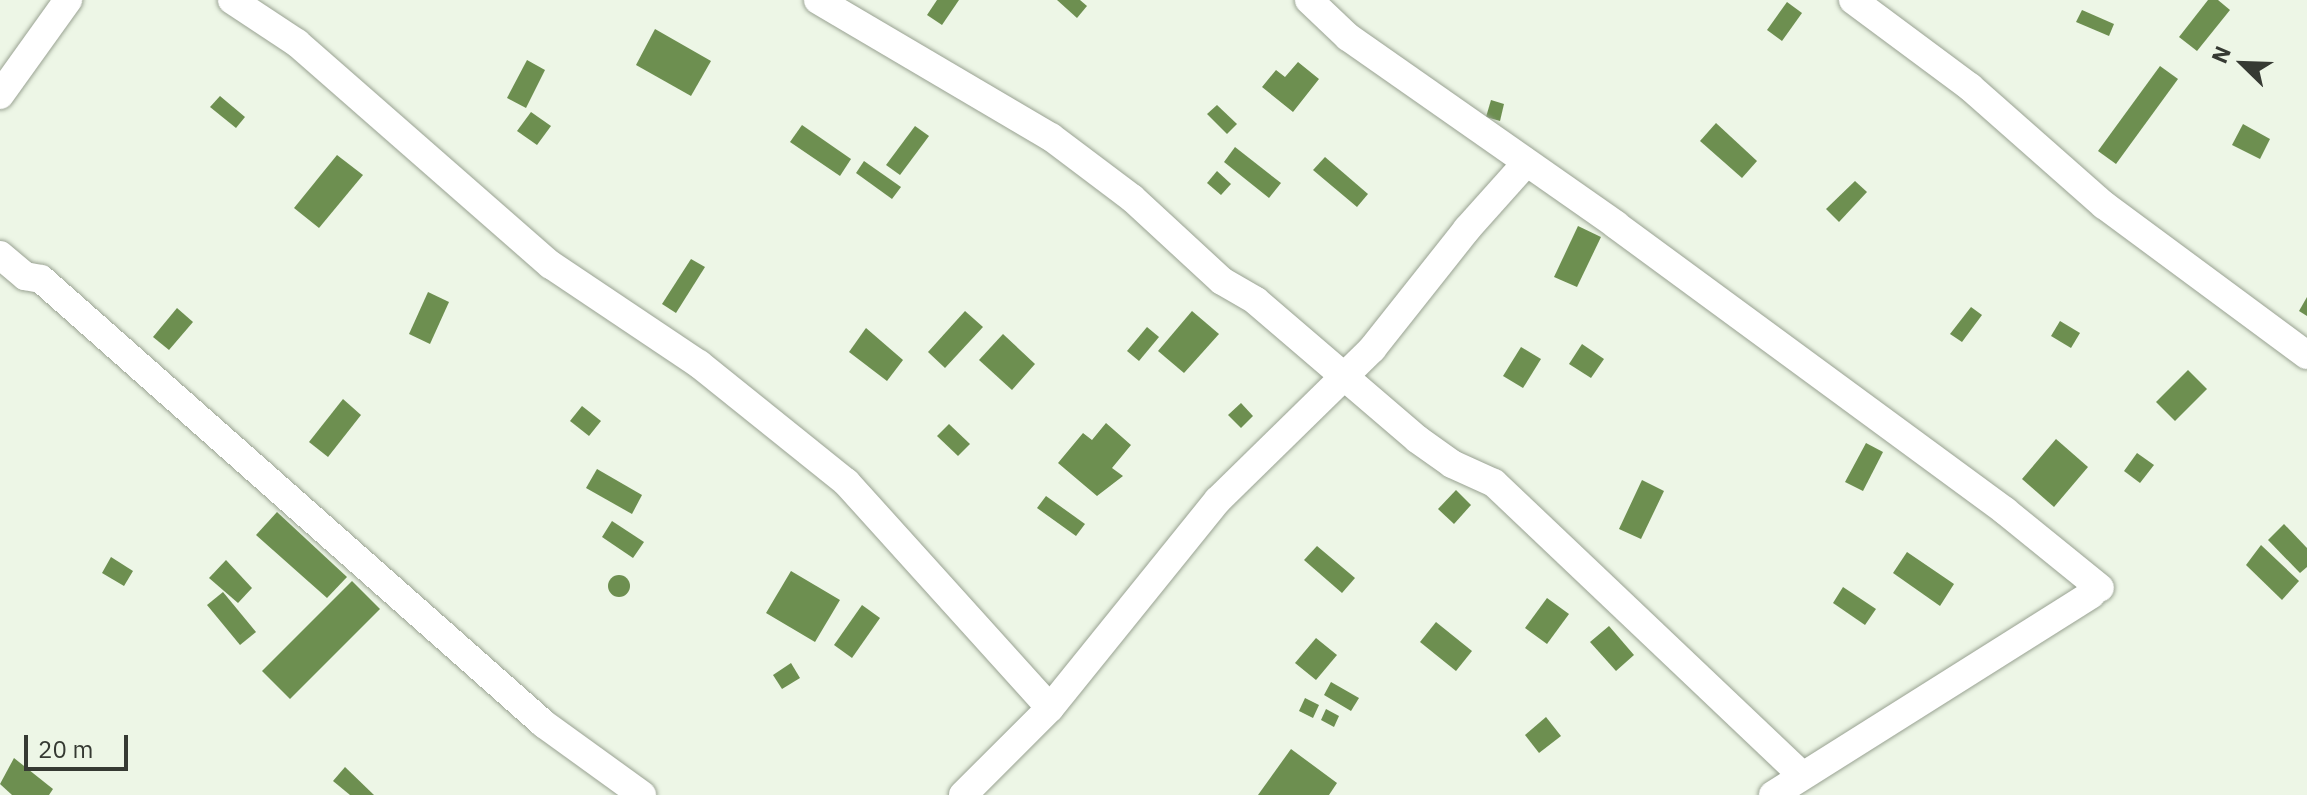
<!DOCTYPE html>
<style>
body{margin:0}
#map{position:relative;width:2307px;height:795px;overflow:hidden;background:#edf6e6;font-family:"IBM Plex Sans",sans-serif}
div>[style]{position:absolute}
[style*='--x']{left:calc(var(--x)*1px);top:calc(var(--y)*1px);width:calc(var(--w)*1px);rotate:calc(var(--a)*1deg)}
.building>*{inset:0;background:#6d8f50}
.round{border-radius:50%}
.roads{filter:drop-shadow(0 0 2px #99a292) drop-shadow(0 0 2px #99a292)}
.minor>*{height:28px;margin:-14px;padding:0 14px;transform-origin:14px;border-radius:14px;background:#fff}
span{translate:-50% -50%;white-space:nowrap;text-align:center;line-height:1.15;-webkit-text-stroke:8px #edf6e6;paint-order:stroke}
.north{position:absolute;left:2203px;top:24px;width:80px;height:80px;-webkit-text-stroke:6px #edf6e6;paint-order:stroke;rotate:293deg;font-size:22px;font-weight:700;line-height:32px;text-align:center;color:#363a33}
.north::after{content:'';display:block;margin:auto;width:28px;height:36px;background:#363a33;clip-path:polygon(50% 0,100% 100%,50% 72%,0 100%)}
.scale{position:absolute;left:24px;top:735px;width:104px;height:36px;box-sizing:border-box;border:4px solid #363a33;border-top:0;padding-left:10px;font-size:24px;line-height:28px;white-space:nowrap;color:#363a33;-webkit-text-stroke:6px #edf6e6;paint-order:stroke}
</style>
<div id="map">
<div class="building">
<div style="clip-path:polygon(937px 0,959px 0,942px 25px,927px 15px)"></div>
<div style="clip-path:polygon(1057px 0,1080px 0,1087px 6px,1077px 18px)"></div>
<div style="clip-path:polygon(2208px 0,2218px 0,2230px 10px,2197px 51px,2179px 37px)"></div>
<div style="clip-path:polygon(1787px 2px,1802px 13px,1782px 41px,1767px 30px)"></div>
<div style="clip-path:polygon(2082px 10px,2114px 24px,2109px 36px,2076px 22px)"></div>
<div style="clip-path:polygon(655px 29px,711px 61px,691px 96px,636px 65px)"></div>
<div style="clip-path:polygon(527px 60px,545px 70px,526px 108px,507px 98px)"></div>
<div style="clip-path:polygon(1298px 62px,1319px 79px,1293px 112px,1262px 87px,1276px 70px,1285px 77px)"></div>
<div style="clip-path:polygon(2160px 66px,2178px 79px,2116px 164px,2098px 151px)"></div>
<div style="clip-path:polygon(220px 96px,245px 117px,236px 128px,210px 107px)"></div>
<div style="clip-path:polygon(1491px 100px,1504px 104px,1500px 121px,1486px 117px)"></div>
<div style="clip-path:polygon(1217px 105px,1237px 124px,1227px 134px,1207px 114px)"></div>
<div style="clip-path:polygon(531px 112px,551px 126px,537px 145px,517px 131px)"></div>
<div style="clip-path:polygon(1716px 123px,1757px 161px,1742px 178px,1700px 141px)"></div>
<div style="clip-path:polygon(2243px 124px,2270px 139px,2260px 159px,2232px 145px)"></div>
<div style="clip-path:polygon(802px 125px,851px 159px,840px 176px,790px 142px)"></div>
<div style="clip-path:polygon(915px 126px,929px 136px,900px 175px,886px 165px)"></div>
<div style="clip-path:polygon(1235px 147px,1281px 183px,1269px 198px,1224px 162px)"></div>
<div style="clip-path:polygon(337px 155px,363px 175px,319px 228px,294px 208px)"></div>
<div style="clip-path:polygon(1325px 157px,1368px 194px,1357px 207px,1313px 170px)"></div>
<div style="clip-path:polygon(864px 161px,901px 187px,892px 199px,856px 173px)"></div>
<div style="clip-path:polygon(1217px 171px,1231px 184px,1221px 195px,1207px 183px)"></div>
<div style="clip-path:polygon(1855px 181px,1867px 192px,1839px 222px,1826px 209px)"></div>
<div style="clip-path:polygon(1578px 226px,1601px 237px,1577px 287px,1554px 277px)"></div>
<div style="clip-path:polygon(691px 259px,705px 267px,676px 313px,662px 304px)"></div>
<div style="clip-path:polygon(428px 292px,449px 302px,430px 344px,409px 334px)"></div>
<div style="clip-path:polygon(2307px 297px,2307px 316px,2299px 311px)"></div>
<div style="clip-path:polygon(1971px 307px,1982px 315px,1962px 342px,1950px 334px)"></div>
<div style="clip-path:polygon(177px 308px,193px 322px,169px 350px,153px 337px)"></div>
<div style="clip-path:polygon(965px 311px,983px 327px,945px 368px,928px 352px)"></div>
<div style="clip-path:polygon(1192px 311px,1219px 334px,1184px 373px,1158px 351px)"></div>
<div style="clip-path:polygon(2060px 321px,2080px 333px,2071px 348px,2051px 336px)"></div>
<div style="clip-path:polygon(1147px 327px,1159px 337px,1139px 361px,1127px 351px)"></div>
<div style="clip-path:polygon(866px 328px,903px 360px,887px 381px,849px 352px)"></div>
<div style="clip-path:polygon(1003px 334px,1035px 364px,1012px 390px,979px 360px)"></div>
<div style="clip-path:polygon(1582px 344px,1604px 359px,1591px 378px,1569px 364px)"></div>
<div style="clip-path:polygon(1521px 347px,1541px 359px,1523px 388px,1503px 376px)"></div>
<div style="clip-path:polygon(2188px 370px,2207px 389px,2175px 421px,2156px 402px)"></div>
<div style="clip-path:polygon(343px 399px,361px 415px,328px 457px,309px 442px)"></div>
<div style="clip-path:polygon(1241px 403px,1253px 416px,1241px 428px,1228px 415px)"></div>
<div style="clip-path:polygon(582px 406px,601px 421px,589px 436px,570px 421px)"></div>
<div style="clip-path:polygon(1106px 423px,1131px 445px,1112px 468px,1123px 476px,1097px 496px,1058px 463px,1083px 433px,1092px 440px)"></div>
<div style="clip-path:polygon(949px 424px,970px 444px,958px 456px,937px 436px)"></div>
<div style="clip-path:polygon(2056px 439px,2088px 467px,2054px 507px,2022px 479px)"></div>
<div style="clip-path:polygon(1866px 443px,1883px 452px,1863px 491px,1845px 482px)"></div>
<div style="clip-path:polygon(2137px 453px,2154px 465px,2140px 483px,2124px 471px)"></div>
<div style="clip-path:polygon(597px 469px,642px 495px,632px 514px,586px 488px)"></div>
<div style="clip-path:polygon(1642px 480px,1664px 491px,1641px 539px,1619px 529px)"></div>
<div style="clip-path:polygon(1456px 490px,1471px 505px,1454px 524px,1438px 509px)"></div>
<div style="clip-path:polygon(1046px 496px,1085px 524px,1076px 536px,1037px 508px)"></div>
<div style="clip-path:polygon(277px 512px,347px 577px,327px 598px,256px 535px)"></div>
<div style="clip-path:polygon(612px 521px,644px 542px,633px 558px,602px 537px)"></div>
<div style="clip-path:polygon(2284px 524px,2307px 548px,2307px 567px,2300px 573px,2268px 540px)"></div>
<div style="clip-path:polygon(2261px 545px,2299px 581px,2282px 600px,2246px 565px)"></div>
<div style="clip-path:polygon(1317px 546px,1355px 578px,1342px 593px,1304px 560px)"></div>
<div style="clip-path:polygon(1907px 552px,1954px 584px,1940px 606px,1893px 573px)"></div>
<div style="clip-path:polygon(111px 557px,133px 571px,124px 586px,102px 573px)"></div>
<div style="clip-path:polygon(226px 560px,252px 588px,238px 603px,209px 578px)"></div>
<div style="clip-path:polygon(791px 571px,840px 600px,815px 642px,766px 613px)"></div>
<div class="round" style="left:608px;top:575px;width:22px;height:22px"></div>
<div style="clip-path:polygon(352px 581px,380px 609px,290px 699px,262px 671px)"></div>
<div style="clip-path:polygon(1843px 587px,1876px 609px,1865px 625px,1833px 603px)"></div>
<div style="clip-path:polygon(223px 592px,256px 632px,240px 645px,207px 605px)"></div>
<div style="clip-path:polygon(1547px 598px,1569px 614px,1547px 644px,1525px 628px)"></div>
<div style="clip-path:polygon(862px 605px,880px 618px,852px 658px,834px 645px)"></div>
<div style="clip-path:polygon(1436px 622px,1472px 651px,1456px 671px,1420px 642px)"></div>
<div style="clip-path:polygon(1609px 626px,1634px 655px,1616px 671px,1590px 642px)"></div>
<div style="clip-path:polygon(1316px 638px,1337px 655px,1316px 680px,1295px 663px)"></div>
<div style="clip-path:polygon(791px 663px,800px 678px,782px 689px,773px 675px)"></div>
<div style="clip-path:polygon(1331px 682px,1359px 698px,1351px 711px,1324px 695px)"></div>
<div style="clip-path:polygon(1305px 698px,1319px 705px,1313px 718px,1299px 711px)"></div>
<div style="clip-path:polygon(1326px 709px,1339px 716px,1334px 727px,1321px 720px)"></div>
<div style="clip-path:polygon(1546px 717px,1561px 736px,1539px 753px,1525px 735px)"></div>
<div style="clip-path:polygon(1291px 749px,1337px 783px,1329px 795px,1258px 795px)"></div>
<div style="clip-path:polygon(14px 758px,53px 789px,49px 795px,12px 795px,0 784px)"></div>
<div style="clip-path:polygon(345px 767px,374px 795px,350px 795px,333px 781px)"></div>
</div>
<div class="roads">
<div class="minor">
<div style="--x:232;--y:0;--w:78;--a:33.5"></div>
<div style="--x:297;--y:43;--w:337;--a:41.2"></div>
<div style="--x:551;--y:265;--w:178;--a:33.8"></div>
<div style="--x:699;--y:364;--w:189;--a:38.8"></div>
<div style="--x:846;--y:482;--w:304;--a:47.9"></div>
<div style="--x:818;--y:0;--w:270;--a:30.5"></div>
<div style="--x:1051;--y:137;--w:101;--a:37"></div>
<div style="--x:1132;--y:198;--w:122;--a:42.7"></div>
<div style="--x:1222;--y:281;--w:39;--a:30"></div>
<div style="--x:1256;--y:301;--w:212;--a:40.6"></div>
<div style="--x:1417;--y:439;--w:43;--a:35.5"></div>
<div style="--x:1452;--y:464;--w:46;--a:24.3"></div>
<div style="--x:1494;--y:483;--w:423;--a:43.5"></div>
<div style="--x:1309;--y:0;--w:54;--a:43.5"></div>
<div style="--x:1348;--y:37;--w:327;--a:35"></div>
<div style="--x:1616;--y:225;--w:483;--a:36.3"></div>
<div style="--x:2005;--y:511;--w:122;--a:39"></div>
<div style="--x:1853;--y:0;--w:146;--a:36.6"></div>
<div style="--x:1970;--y:87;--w:179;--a:41.4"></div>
<div style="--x:2104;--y:205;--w:252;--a:36.5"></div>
<div style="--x:0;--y:95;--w:117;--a:-54.4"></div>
<div style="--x:0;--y:255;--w:33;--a:40"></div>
<div style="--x:25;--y:276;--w:16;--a:11"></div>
<div style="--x:41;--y:279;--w:672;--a:41.5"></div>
<div style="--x:544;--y:724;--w:121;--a:35.9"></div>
<div style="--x:963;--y:795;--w:123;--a:-45"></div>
<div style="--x:1050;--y:708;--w:267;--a:-51.1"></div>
<div style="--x:1218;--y:500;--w:216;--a:-44.4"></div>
<div style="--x:1372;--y:349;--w:153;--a:-51.6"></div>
<div style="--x:1467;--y:229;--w:89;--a:-48.2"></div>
<div style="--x:1773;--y:795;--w:376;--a:-32.2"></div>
</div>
</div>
<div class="north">N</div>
<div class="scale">20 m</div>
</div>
